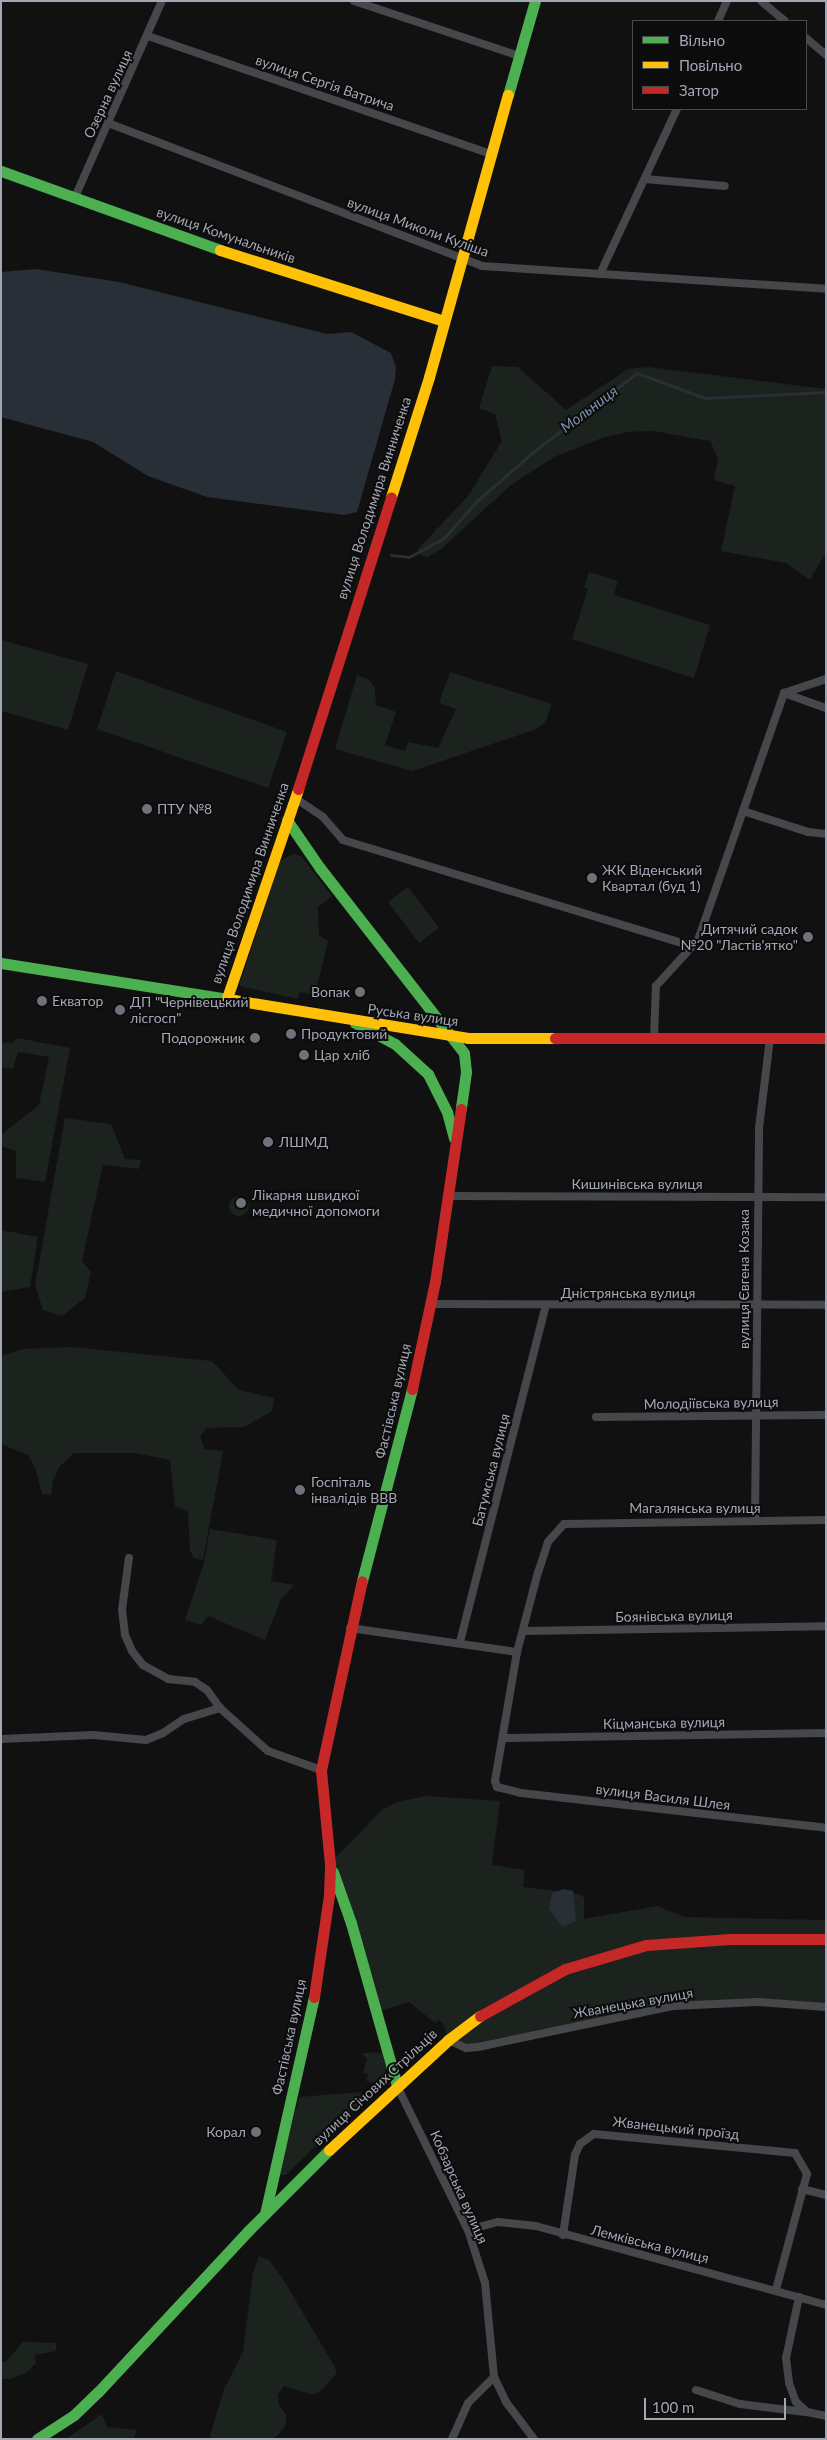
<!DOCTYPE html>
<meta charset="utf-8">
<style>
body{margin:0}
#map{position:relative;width:827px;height:2440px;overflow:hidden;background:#111112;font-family:Lato,sans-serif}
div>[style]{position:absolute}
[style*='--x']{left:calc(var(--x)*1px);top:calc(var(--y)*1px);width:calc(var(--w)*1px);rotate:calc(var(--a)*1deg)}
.green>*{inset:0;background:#1c221d}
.round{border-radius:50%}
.water>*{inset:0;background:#292f36}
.stream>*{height:3px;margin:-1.5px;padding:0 1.5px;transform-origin:1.5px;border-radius:1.5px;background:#292f36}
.street>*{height:8px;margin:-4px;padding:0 4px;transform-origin:4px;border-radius:4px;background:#46474a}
.fast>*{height:11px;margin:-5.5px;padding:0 5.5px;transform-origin:5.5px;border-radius:5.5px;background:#4caf50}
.slow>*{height:11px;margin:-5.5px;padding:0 5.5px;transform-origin:5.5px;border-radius:5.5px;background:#ffc107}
.jam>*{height:11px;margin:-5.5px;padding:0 5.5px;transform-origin:5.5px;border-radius:5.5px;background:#c62828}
.dots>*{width:14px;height:14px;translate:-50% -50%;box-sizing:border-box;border:2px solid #0c0c0d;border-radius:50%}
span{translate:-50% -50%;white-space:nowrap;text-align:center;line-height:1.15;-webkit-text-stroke:4px #0c0c0d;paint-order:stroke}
.street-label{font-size:14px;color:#a3a6b3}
.poi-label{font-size:14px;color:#a3a6b3}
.left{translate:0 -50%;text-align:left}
.right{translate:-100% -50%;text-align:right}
.water-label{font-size:15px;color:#7b91ad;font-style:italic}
.frame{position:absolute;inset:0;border:2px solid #a3a6b3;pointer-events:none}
.legend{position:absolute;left:632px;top:20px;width:175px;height:90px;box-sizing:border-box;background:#0c0c0d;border:1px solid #484a4f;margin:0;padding:6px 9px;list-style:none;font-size:15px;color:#a3a6b3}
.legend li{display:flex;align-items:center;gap:10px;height:25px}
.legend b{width:25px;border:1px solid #484a4f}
.scale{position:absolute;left:644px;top:2398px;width:142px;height:22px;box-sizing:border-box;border:2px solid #a3a6b3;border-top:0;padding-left:6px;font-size:15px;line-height:18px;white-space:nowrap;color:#a3a6b3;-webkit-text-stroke:4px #0c0c0d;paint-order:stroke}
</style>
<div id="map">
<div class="green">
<div style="clip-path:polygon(492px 366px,518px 367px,566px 410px,628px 369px,648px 367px,826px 389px,826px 552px,810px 580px,786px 563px,721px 551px,735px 486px,714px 480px,718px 458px,710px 441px,653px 431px,628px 432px,602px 438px,554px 457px,511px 485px,440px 550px,428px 557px,422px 556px,418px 549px,468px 496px,502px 441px,495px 414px,479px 408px)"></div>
<div style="clip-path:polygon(589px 572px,618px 581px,614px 595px,710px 625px,694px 678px,572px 639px,588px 589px,584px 588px)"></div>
<div style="clip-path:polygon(1px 640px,88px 664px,68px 730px,1px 711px)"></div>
<div style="clip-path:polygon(116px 671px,287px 732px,268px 788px,97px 729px)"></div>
<div style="clip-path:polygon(450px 672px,552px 704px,545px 723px,534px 730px,412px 771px,335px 749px,357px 675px,368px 679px,375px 687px,376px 705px,396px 712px,385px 745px,405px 751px,408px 742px,438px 748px,456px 709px,439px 703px)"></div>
<div style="clip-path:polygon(293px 854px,301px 856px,332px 896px,318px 907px,319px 935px,328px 941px,315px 995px,300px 992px,298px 999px,239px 986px,280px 861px)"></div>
<div style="clip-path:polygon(408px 887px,439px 928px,419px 943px,388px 902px)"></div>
<div style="clip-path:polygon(17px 1038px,70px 1048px,45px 1182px,16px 1178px,16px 1151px,1px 1146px,1px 1135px,39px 1105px,49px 1057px,18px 1052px,13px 1069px,1px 1067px,1px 1042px,12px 1043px)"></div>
<div style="clip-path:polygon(65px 1118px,111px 1124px,125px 1159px,141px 1160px,139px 1169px,103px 1165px,82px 1261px,91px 1272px,85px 1298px,62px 1316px,43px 1310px,35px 1285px)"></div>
<div class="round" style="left:229px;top:1196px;width:20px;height:20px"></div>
<div style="clip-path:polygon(1px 1230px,38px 1237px,30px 1287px,1px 1292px)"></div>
<div style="clip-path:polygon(72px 1347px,212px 1361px,239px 1390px,274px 1398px,272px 1411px,244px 1427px,206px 1428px,200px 1437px,205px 1449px,223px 1451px,203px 1560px,194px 1558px,190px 1551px,188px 1512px,175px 1506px,170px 1460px,135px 1453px,74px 1453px,60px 1466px,53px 1480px,51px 1495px,42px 1494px,36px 1470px,28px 1455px,1px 1444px,1px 1356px,24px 1349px)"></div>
<div style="clip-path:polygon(210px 1529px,277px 1540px,271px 1581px,294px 1585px,280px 1601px,265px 1640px,208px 1616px,201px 1625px,185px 1620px,204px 1562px)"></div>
<div style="clip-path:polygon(426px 1796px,500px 1801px,492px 1865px,525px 1870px,523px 1887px,580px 1894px,584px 1898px,584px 1919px,657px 1906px,685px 1917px,826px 1920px,826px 2006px,673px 2005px,466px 2047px,448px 2040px,444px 2025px,439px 2020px,435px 2023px,409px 2002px,377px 2012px,330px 1863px,383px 1809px,397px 1802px)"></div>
<div style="clip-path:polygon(371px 2052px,386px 2054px,390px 2071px,376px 2083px,366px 2081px,368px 2074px,363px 2073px,367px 2058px,361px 2054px)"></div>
<div style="clip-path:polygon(361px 2092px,364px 2099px,286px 2175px,279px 2175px,299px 2097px)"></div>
<div style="clip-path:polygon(259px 2256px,269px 2260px,283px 2279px,336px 2369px,336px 2374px,321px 2391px,313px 2395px,284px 2386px,278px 2395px,279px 2405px,286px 2415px,286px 2425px,277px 2436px,271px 2439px,209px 2439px,224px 2389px,243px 2352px,253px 2273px)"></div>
<div style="clip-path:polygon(23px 2342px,56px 2343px,56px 2351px,35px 2355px,36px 2363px,27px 2372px,11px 2379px,1px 2379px,1px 2362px,6px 2362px)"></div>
<div style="clip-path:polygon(102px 2414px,107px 2427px,137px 2430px,134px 2439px,66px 2439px)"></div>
</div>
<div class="water">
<div style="clip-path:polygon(36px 269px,119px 282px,327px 334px,351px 332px,391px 353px,396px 367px,395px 379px,357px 512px,344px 515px,207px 497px,148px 476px,93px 442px,1px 417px,1px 272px)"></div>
<div style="clip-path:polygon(563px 1889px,573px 1891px,576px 1921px,562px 1927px,549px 1909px,552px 1893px)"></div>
</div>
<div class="stream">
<div style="--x:391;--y:555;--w:18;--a:6"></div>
<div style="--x:409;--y:557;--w:38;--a:-28"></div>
<div style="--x:443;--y:539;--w:51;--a:-48.2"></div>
<div style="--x:477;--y:501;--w:74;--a:-41.2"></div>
<div style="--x:533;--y:452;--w:131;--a:-37.2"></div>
<div style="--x:637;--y:373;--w:72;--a:20.2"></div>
<div style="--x:705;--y:398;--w:121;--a:-2.8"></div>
</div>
<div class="street">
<div style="--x:354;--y:1;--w:174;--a:18.4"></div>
<div style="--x:761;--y:1;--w:31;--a:40"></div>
<div style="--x:718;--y:21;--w:22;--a:-66"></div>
<div style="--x:148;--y:36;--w:365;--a:19"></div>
<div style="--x:806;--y:38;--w:26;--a:40"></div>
<div style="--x:108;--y:123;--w:400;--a:20.9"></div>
<div style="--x:482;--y:266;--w:345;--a:3.8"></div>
<div style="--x:645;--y:179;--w:80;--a:5"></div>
<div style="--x:75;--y:197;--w:214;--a:-66.1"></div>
<div style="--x:600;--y:274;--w:182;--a:-65"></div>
<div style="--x:784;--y:693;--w:45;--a:19.7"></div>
<div style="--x:784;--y:693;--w:44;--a:-18.4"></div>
<div style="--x:295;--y:798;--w:34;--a:34"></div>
<div style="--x:323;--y:817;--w:30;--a:49"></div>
<div style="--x:343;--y:840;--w:364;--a:16.9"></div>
<div style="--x:743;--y:811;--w:68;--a:17.9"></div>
<div style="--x:808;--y:832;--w:18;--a:6"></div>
<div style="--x:654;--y:1037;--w:51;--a:-87.8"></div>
<div style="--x:656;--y:986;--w:62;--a:-47.6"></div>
<div style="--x:698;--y:940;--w:262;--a:-70.8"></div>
<div style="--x:447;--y:1196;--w:379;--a:0.2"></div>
<div style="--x:430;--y:1304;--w:396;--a:0.1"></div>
<div style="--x:596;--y:1417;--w:230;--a:-0.5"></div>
<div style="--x:755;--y:1520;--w:392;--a:-89.4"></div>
<div style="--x:759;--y:1128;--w:91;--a:-83"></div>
<div style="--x:826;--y:1520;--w:262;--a:179.1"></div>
<div style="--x:564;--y:1524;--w:24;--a:132"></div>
<div style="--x:548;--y:1542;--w:32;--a:108"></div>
<div style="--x:538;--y:1572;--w:83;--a:104.7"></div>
<div style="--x:517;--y:1652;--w:131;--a:99.7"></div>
<div style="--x:495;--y:1781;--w:6;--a:72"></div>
<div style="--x:497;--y:1787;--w:25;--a:14"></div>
<div style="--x:521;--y:1793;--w:307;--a:6.5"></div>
<div style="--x:129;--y:1558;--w:52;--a:97.7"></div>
<div style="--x:122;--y:1610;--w:25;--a:83"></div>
<div style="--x:125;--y:1635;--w:17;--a:66"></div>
<div style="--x:132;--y:1651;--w:18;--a:52"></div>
<div style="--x:143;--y:1665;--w:29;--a:29"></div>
<div style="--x:168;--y:1679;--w:27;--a:6"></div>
<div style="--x:195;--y:1682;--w:14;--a:34"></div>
<div style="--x:207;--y:1690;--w:22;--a:54"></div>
<div style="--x:350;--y:1628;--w:169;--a:8.2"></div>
<div style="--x:523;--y:1631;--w:303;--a:-0.9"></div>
<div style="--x:460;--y:1642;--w:348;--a:-75.7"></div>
<div style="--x:503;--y:1738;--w:323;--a:-0.9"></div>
<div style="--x:1;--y:1739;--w:93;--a:-2.5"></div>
<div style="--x:94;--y:1735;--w:52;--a:5.5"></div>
<div style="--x:146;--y:1740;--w:18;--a:-22"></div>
<div style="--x:163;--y:1733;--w:25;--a:-34"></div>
<div style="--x:184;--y:1719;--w:38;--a:-17"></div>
<div style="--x:220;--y:1708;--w:64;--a:41.9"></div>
<div style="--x:268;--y:1751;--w:56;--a:19.7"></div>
<div style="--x:448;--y:2040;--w:20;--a:24"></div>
<div style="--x:466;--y:2048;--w:12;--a:-5"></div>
<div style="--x:478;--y:2047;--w:199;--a:-11.9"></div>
<div style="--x:673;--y:2006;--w:85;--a:-2.7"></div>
<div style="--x:758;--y:2002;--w:68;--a:4.2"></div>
<div style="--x:397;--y:2086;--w:161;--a:63.8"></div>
<div style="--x:468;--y:2230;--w:56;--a:72.2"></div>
<div style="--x:485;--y:2283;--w:94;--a:84.5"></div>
<div style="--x:494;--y:2377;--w:28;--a:64"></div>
<div style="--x:506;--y:2402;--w:46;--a:52.9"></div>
<div style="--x:802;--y:2189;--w:25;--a:14"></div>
<div style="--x:468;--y:2230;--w:31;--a:-15"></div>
<div style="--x:498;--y:2222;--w:38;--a:6"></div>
<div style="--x:536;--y:2226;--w:301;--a:15.2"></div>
<div style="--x:563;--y:2235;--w:81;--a:-81.5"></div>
<div style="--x:575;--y:2155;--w:12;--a:-66"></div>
<div style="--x:580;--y:2144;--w:17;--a:-36"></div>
<div style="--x:594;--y:2134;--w:202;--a:5.4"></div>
<div style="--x:795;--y:2153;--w:24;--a:60"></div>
<div style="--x:807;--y:2174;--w:120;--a:105"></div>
<div style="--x:799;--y:2297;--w:62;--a:102"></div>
<div style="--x:786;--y:2358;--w:25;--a:83"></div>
<div style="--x:789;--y:2383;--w:20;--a:70"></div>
<div style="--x:796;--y:2402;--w:15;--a:42"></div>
<div style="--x:807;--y:2412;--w:19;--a:12"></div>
<div style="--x:696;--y:2390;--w:46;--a:17.7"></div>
<div style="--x:740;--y:2404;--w:66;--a:6.9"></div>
<div style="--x:452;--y:2439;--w:39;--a:-66"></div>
<div style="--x:468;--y:2403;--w:37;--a:-45"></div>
</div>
<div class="fast">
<div style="--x:508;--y:95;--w:98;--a:-74"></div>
<div style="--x:1;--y:171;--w:233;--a:19.8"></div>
<div style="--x:287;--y:820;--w:58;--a:55.5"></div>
<div style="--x:320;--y:868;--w:234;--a:52.1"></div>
<div style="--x:464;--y:1053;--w:19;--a:84"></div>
<div style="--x:466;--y:1072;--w:37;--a:98"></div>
<div style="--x:1;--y:963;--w:236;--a:9"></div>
<div style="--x:355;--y:1023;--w:45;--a:27.7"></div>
<div style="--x:395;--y:1044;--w:45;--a:42.3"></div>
<div style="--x:428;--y:1074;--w:42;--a:63.4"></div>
<div style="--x:447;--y:1112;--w:27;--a:75"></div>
<div style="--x:362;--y:1581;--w:198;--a:-75.4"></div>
<div style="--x:333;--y:1872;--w:54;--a:70.6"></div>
<div style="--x:351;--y:1923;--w:169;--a:74.2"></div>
<div style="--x:265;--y:2214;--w:222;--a:-77.3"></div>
<div style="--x:37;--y:2439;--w:44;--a:-33"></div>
<div style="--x:74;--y:2415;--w:33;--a:-44"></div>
<div style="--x:98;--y:2392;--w:220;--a:-47"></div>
<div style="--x:248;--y:2231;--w:115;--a:-45"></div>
</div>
<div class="slow">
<div style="--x:220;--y:250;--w:235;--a:17.6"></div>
<div style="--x:391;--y:497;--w:126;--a:-72.4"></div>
<div style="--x:429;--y:377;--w:293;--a:-74.4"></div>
<div style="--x:227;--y:998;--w:221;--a:-71.2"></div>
<div style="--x:234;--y:1000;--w:237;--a:9.2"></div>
<div style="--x:468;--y:1038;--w:87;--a:0"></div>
<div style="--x:329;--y:2150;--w:162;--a:-42.7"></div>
<div style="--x:448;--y:2040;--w:40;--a:-37"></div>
</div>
<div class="jam">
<div style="--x:298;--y:789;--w:306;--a:-72.3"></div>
<div style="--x:555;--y:1038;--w:271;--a:0"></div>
<div style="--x:412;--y:1389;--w:109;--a:-77.9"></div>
<div style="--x:435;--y:1282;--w:175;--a:-81.5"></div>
<div style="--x:314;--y:1997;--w:103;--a:-81.6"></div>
<div style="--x:329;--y:1895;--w:31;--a:-88"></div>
<div style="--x:330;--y:1864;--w:94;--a:-95.5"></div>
<div style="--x:321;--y:1770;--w:193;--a:-77.8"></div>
<div style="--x:480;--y:2016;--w:97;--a:-28.9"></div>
<div style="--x:565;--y:1969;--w:84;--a:-16.5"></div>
<div style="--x:646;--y:1945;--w:84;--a:-4.1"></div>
<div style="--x:730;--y:1939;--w:96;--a:0"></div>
</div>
<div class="dots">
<div style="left:147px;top:809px;background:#70727b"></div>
<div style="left:592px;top:878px;background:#70727b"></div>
<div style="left:808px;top:937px;background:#70727b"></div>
<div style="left:360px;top:992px;background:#70727b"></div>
<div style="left:42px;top:1001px;background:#70727b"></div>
<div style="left:120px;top:1010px;background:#70727b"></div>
<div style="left:291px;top:1034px;background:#70727b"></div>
<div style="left:255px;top:1038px;background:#70727b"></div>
<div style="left:304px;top:1055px;background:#70727b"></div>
<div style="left:268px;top:1142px;background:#70727b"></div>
<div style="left:241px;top:1203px;background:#70727b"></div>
<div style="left:300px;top:1490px;background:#70727b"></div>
<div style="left:256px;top:2132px;background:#70727b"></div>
</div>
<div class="street-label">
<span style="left:325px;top:83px;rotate:19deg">вулиця Сергія Ватрича</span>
<span style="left:108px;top:94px;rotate:-65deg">Озерна вулиця</span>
<span style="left:418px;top:227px;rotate:20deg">вулиця Миколи Куліша</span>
<span style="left:226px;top:235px;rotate:19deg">вулиця Комунальників</span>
<span style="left:374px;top:498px;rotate:-72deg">вулиця Володимира Винниченка</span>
<span style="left:250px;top:883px;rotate:-71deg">вулиця Володимира Винниченка</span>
<span style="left:413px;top:1015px;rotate:8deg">Руська вулиця</span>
<span style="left:637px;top:1184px">Кишинівська вулиця</span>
<span style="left:744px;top:1279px;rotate:-90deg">вулиця Євгена Козака</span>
<span style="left:628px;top:1293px">Дністрянська вулиця</span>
<span style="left:393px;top:1401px;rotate:-77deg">Фастівська вулиця</span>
<span style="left:711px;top:1403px;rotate:-1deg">Молодіївська вулиця</span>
<span style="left:491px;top:1470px;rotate:-76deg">Батумська вулиця</span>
<span style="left:695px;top:1508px">Магалянська вулиця</span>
<span style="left:674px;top:1616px;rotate:-1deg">Боянівська вулиця</span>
<span style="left:664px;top:1723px;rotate:-1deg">Кіцманська вулиця</span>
<span style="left:663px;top:1797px;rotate:7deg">вулиця Василя Шлея</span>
<span style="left:633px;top:2003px;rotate:-10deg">Жванецька вулиця</span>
<span style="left:289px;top:2037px;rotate:-78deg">Фастівська вулиця</span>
<span style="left:375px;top:2087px;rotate:-43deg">вулиця Січових Стрільців</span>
<span style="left:676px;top:2128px;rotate:6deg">Жванецький проїзд</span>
<span style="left:459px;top:2187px;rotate:66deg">Кобзарська вулиця</span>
<span style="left:650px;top:2244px;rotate:14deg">Лемківська вулиця</span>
</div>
<div class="poi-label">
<span class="left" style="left:157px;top:809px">ПТУ №8</span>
<span class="left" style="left:602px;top:878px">ЖК Віденський<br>Квартал (буд 1)</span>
<span class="right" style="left:798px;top:937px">Дитячий садок<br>№20 "Ластів'ятко"</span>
<span class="right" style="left:350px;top:992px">Вопак</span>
<span class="left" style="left:52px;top:1001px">Екватор</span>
<span class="left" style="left:130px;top:1010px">ДП "Чернівецький<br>лісгосп"</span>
<span class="left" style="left:301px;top:1034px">Продуктовий</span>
<span class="right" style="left:245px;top:1038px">Подорожник</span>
<span class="left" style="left:314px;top:1055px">Цар хліб</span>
<span class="left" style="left:279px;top:1142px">ЛШМД</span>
<span class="left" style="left:252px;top:1203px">Лікарня швидкої<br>медичної допомоги</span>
<span class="left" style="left:311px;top:1490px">Госпіталь<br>інвалідів ВВВ</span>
<span class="right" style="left:246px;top:2132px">Корал</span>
</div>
<div class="water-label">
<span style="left:589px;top:409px;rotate:-37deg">Мольниця</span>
</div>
<div class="frame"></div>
<ul class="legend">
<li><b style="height:6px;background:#4caf50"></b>Вільно</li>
<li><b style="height:6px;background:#ffc107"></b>Повільно</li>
<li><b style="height:6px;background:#c62828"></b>Затор</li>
</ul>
<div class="scale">100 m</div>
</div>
